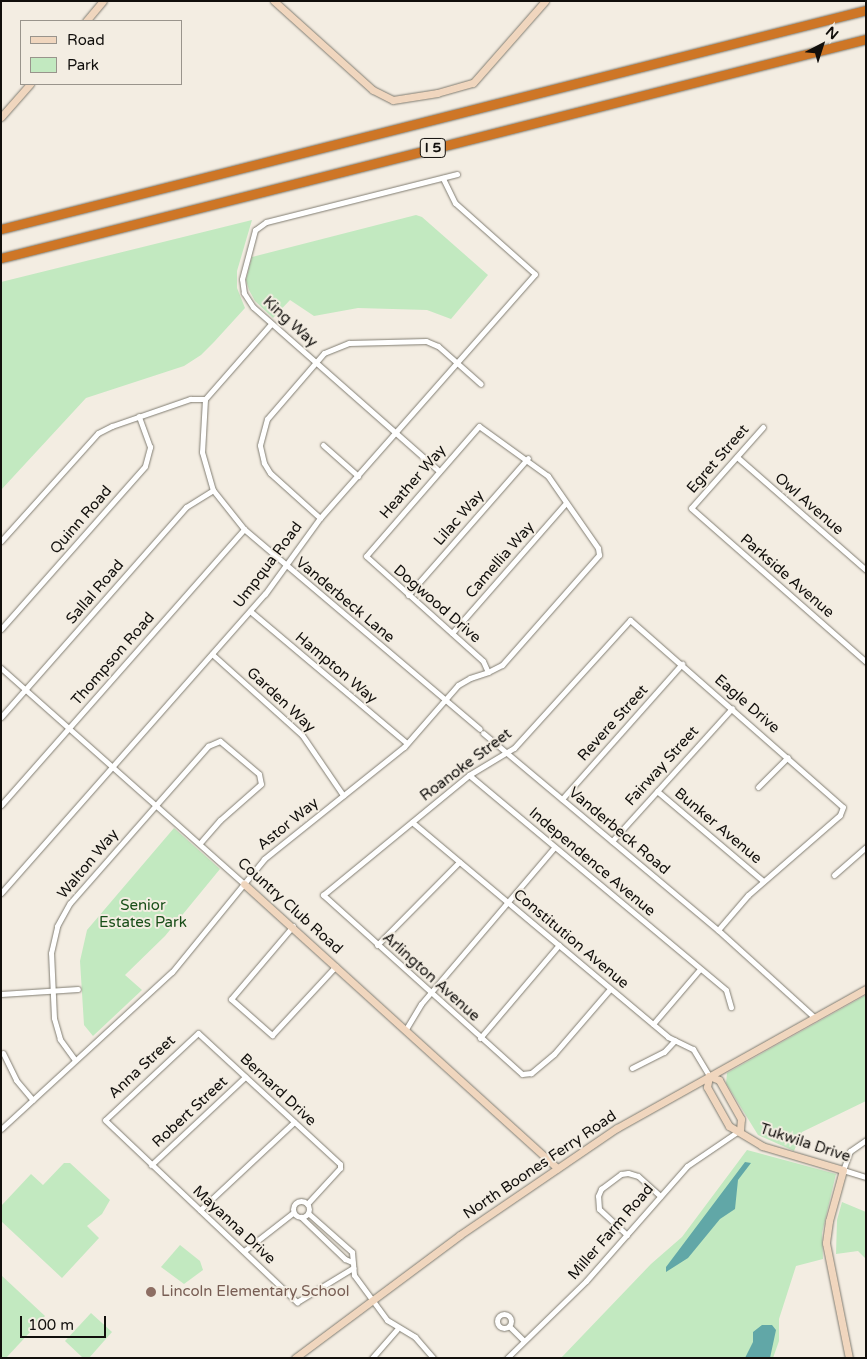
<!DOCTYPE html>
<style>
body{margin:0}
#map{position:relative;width:867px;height:1359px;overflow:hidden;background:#f3ede2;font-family:"Varela Round",sans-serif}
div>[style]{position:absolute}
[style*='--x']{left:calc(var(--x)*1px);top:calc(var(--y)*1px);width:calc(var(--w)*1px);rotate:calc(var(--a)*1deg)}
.green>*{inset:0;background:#c2e9c0}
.water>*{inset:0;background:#61a7a7}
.roads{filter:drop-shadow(0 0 1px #817d72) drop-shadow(0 0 1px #817d72)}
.street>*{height:5px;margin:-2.5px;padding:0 2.5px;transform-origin:2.5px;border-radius:2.5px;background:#fff}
.street>.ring{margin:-2.5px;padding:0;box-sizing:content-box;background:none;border:5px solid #fff;border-radius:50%}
.secondary>*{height:7px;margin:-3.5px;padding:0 3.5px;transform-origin:3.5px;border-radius:3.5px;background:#f0d6be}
.highway>*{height:9px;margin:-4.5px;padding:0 4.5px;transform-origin:4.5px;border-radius:4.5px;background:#ce7626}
.dots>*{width:14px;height:14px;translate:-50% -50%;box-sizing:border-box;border:2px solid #f3ede2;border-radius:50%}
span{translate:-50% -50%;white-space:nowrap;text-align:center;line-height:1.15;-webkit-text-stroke:4px #f3ede2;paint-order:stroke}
.shield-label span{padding:1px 4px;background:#f3ede2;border:1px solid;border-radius:4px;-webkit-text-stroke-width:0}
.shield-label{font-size:14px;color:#110f0c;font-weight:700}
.street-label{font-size:15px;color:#110f0c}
.park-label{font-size:15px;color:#184e18}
.education-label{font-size:15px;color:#785e54}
.left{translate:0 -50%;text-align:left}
.frame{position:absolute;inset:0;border:2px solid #110f0c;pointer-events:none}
.legend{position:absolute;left:20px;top:20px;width:162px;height:65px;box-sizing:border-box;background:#f3ede2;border:1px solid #99948c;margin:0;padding:6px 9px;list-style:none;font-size:15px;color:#110f0c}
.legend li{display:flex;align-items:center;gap:10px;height:25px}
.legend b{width:25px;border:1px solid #99948c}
.north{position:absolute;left:797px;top:20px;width:50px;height:50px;-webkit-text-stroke:4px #f3ede2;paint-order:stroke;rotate:40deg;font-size:14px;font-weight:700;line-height:20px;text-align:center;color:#110f0c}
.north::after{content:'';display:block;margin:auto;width:18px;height:22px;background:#110f0c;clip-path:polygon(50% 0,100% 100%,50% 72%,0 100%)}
.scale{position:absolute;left:20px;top:1316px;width:86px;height:22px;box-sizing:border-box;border:2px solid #110f0c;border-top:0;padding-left:6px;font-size:15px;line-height:18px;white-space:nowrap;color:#110f0c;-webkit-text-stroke:4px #f3ede2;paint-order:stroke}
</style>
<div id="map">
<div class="green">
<div style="clip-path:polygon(416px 215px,422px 217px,488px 275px,451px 319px,427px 310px,358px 308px,314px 316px,290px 300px,273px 318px,255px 301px,249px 290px,246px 280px,252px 257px)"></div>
<div style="clip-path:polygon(252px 220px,237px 271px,237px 288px,245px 308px,214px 342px,201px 355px,184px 366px,86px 398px,1px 490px,1px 282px)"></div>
<div style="clip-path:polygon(174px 828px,220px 869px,165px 936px,125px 975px,142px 990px,93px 1036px,84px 1025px,80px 961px,87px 930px)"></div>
<div style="clip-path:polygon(866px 995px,866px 1101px,802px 1132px,794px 1151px,758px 1135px,726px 1083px,727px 1073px)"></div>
<div style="clip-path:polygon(747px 1150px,836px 1174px,822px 1233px,823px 1259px,796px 1266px,779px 1319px,779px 1341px,773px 1358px,561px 1358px,651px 1264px,682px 1237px)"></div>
<div style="clip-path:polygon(64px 1163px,70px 1163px,110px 1200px,102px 1214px,87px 1226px,99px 1238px,62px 1278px,1px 1221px,1px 1206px,31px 1174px,43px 1185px)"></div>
<div style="clip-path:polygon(842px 1202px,866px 1212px,866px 1259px,858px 1251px,836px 1254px,837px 1220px)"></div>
<div style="clip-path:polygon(180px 1245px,200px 1261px,203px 1270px,184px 1284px,161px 1267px)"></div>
<div style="clip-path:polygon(1px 1275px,45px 1316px,6px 1358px,1px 1358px)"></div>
<div style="clip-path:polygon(91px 1313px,112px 1332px,89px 1358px,83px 1358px,65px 1341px)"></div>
</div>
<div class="water">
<div style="clip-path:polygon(745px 1162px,751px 1163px,738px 1180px,735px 1209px,720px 1219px,688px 1258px,666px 1272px,666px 1267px)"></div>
<div style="clip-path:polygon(762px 1325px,772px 1325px,776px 1330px,770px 1358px,745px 1358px,753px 1342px,753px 1332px)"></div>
</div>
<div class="roads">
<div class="street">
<div style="--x:271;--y:324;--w:100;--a:131.3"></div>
<div style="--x:205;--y:399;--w:53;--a:93.2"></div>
<div style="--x:202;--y:452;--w:40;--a:74"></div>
<div style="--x:213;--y:490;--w:50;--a:51.5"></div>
<div style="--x:244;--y:529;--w:309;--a:40.3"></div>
<div style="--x:763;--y:427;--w:108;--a:131.6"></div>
<div style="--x:691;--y:508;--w:233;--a:41.3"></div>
<div style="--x:323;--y:445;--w:47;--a:41.5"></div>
<div style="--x:737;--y:457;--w:171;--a:41.2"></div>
<div style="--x:439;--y:471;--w:248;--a:-138.6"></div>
<div style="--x:253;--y:307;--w:17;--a:-123"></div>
<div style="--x:244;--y:293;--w:14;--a:-98"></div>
<div style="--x:242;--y:279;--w:51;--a:-75.1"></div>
<div style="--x:255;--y:230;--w:14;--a:-36"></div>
<div style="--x:266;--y:222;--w:197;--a:-14.1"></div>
<div style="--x:320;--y:518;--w:67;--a:-138"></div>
<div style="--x:270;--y:473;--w:12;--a:-121"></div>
<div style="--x:264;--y:463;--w:18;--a:-103"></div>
<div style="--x:260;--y:445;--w:27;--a:-75"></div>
<div style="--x:267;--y:419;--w:87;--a:-49.2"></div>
<div style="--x:324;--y:353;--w:27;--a:-22"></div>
<div style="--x:349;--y:343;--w:77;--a:-1.5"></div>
<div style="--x:426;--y:341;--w:13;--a:23"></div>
<div style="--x:438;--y:346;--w:57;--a:41.5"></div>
<div style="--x:1;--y:541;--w:145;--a:-48.1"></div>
<div style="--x:98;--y:433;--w:16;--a:-27"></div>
<div style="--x:112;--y:426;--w:83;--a:-19.1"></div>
<div style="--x:190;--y:399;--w:15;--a:0"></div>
<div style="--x:408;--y:595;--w:182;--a:-48.8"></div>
<div style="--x:250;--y:611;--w:205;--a:40.1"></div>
<div style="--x:1;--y:629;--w:217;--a:-48.5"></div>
<div style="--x:145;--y:466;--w:20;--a:-75"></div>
<div style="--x:150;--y:447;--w:33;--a:-110"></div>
<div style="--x:452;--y:633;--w:173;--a:-48.8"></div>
<div style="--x:212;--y:654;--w:121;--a:42"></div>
<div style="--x:302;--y:735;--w:73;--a:55.7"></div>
<div style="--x:1;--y:668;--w:325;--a:41.6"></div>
<div style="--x:1;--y:717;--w:280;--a:-48.6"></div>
<div style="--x:186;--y:507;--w:32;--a:-32"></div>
<div style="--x:483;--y:733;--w:307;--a:40"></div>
<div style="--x:718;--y:930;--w:131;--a:42.2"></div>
<div style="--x:469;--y:775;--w:335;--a:39.9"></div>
<div style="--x:726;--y:990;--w:18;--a:74"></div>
<div style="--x:758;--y:787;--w:42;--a:-45"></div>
<div style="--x:657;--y:791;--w:139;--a:40.3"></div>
<div style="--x:562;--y:799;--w:181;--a:-48.4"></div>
<div style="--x:1;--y:805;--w:368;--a:-48.6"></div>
<div style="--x:412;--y:822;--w:334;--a:40"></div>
<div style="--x:668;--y:1037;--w:28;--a:26"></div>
<div style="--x:693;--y:1049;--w:31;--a:59"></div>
<div style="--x:612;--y:841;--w:179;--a:-47.9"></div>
<div style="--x:834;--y:875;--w:43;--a:-41.2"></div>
<div style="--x:1;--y:893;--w:399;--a:-48.6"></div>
<div style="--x:265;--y:594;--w:94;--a:-54.1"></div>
<div style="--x:320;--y:518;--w:325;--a:-48.6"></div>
<div style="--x:535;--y:274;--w:107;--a:-138.4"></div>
<div style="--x:455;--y:203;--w:28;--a:-116"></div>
<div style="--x:293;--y:926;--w:96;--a:130.3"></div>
<div style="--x:231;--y:999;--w:55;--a:41.3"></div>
<div style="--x:272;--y:1035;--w:94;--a:-47.2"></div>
<div style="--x:377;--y:945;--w:117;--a:-45.3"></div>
<div style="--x:610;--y:989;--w:86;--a:130.7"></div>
<div style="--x:554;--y:1054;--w:30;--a:140"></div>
<div style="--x:531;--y:1073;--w:9;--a:174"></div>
<div style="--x:522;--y:1074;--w:268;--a:-138"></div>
<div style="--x:323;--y:895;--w:189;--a:-39.4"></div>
<div style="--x:469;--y:775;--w:52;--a:-31"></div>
<div style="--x:514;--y:748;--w:173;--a:-47.8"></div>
<div style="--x:630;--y:620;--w:283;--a:41.3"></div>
<div style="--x:843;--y:807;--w:9;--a:111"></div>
<div style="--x:840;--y:815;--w:122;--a:139"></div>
<div style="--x:748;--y:895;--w:46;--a:130.6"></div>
<div style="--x:1;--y:994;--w:77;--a:-3.7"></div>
<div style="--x:653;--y:1024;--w:72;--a:-49.5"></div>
<div style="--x:406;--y:1029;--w:29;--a:-59"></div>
<div style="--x:421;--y:1004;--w:205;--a:-49.6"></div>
<div style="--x:480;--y:1038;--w:122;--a:-49.7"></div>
<div style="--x:3;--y:1053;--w:30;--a:64"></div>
<div style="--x:16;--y:1080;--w:26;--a:50"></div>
<div style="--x:75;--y:1060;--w:26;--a:-126"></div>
<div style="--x:60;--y:1039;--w:22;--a:-106"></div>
<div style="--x:54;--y:1018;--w:65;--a:-92.6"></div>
<div style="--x:51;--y:953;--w:28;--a:-77"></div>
<div style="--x:57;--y:926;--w:26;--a:-61"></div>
<div style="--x:70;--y:903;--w:130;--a:-48.7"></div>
<div style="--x:156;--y:805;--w:79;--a:-48.6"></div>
<div style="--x:208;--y:746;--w:13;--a:-23"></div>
<div style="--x:220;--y:741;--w:51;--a:40.2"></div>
<div style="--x:259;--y:774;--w:10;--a:79"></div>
<div style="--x:261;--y:784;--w:55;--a:138.7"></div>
<div style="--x:220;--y:820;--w:30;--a:131"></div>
<div style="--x:632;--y:1068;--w:36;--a:-27"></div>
<div style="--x:664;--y:1052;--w:16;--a:-47"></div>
<div style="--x:1;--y:1129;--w:232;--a:-42.6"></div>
<div style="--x:172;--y:972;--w:146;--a:-50.8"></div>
<div style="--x:264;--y:859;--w:179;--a:-38.7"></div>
<div style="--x:404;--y:747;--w:82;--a:-48.9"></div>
<div style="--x:458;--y:685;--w:14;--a:-30"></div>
<div style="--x:470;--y:678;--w:19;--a:-18"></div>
<div style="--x:488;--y:672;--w:16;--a:-27"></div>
<div style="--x:502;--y:665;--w:147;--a:-48.6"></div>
<div style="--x:599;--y:555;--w:7;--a:-98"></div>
<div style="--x:598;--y:548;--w:88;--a:-124.8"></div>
<div style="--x:548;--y:476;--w:85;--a:-144.1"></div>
<div style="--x:479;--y:426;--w:172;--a:131"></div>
<div style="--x:366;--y:556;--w:157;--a:41.9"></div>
<div style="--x:483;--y:661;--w:12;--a:66"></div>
<div style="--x:866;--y:1140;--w:19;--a:145"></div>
<div style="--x:850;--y:1151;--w:20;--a:110"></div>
<div style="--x:843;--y:1170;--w:24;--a:17"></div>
<div style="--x:151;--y:1165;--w:129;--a:-43.1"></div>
<div class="ring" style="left:293px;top:1201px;width:11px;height:11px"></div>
<div style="--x:307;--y:1204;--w:49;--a:-47.5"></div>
<div style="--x:340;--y:1168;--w:4;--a:-90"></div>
<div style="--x:340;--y:1164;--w:193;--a:-137.3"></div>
<div style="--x:198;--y:1033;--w:127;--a:136.9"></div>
<div style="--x:105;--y:1120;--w:265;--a:43.5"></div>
<div style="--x:297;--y:1302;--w:66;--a:-31.3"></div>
<div style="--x:200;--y:1210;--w:129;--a:-43.1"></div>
<div style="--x:308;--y:1213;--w:59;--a:41.6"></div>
<div style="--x:352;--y:1252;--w:23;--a:85"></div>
<div style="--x:354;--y:1275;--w:56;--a:53.7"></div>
<div style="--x:387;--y:1320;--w:33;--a:31"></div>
<div style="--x:415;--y:1337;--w:28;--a:49"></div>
<div style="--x:301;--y:1217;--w:61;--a:43.7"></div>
<div style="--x:345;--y:1259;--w:8;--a:23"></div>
<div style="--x:627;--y:1235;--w:38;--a:-137"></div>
<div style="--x:599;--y:1209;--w:13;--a:-94"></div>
<div style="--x:598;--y:1196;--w:8;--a:-67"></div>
<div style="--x:601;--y:1189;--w:25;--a:-37"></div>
<div style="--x:621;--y:1174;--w:7;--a:-8"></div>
<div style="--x:628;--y:1173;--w:10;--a:17"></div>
<div style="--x:638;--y:1176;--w:30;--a:42"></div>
<div style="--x:244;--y:1251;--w:63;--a:-38"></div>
<div class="ring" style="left:497px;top:1314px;width:9px;height:9px"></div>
<div style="--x:509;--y:1326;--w:21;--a:45"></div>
<div style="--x:372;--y:1358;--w:38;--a:-49"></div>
<div style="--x:507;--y:1358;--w:110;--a:-44.3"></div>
<div style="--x:586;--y:1281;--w:153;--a:-48.7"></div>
<div style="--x:687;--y:1166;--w:64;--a:-34.2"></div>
</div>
<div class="secondary">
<div style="--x:274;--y:1;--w:133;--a:42"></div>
<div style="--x:373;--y:90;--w:22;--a:27"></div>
<div style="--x:393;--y:100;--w:45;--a:-9"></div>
<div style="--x:437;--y:93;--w:37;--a:-16"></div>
<div style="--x:473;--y:83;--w:109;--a:-48.7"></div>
<div style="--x:86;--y:21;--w:26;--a:-50"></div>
<div style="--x:1;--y:117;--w:44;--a:-48.7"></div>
<div style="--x:244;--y:884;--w:423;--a:42.2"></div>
<div style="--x:740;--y:1130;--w:11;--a:-85"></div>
<div style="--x:741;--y:1119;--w:45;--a:-119.4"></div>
<div style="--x:719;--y:1080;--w:11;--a:-158"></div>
<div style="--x:709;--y:1076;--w:11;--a:100"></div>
<div style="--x:707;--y:1087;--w:45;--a:60.6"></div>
<div style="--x:729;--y:1126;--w:39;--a:31"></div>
<div style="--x:762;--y:1146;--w:84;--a:16.5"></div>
<div style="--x:843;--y:1170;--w:53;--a:105.4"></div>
<div style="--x:829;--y:1221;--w:22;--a:98"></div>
<div style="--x:826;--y:1243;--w:117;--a:78.7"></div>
<div style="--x:295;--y:1358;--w:206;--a:-36.7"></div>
<div style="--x:460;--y:1235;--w:190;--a:-34.3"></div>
<div style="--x:617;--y:1128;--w:285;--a:-29.2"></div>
</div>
<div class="highway">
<div style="--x:1;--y:229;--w:892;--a:-14.21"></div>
<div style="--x:1;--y:258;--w:892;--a:-14.21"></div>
</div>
</div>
<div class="dots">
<div style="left:151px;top:1292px;background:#8d6e63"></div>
</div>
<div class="shield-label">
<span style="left:433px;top:148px">I 5</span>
</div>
<div class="street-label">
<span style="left:290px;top:322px;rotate:42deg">King Way</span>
<span style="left:718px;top:459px;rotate:-49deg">Egret Street</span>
<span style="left:413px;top:482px;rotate:-49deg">Heather Way</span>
<span style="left:809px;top:504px;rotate:41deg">Owl Avenue</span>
<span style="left:459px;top:518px;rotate:-49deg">Lilac Way</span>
<span style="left:81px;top:520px;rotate:-49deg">Quinn Road</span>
<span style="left:500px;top:560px;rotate:-49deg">Camellia Way</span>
<span style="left:268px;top:565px;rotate:-53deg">Umpqua Road</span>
<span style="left:787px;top:576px;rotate:41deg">Parkside Avenue</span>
<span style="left:95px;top:592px;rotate:-49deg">Sallal Road</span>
<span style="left:345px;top:600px;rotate:40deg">Vanderbeck Lane</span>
<span style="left:437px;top:604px;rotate:41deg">Dogwood Drive</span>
<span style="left:113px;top:659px;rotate:-49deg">Thompson Road</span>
<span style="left:336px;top:668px;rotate:40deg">Hampton Way</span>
<span style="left:281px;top:700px;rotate:43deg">Garden Way</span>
<span style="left:747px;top:704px;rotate:41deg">Eagle Drive</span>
<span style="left:613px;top:723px;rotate:-48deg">Revere Street</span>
<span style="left:466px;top:765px;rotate:-37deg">Roanoke Street</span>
<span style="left:662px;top:766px;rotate:-48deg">Fairway Street</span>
<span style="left:288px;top:824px;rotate:-39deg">Astor Way</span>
<span style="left:718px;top:826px;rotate:40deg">Bunker Avenue</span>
<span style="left:619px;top:831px;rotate:40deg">Vanderbeck Road</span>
<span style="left:592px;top:862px;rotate:40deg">Independence Avenue</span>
<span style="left:88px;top:864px;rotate:-50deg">Walton Way</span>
<span style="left:290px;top:906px;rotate:42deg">Country Club Road</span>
<span style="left:571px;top:939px;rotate:40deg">Constitution Avenue</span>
<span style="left:431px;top:977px;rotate:42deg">Arlington Avenue</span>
<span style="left:142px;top:1067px;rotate:-43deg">Anna Street</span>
<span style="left:278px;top:1090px;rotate:43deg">Bernard Drive</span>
<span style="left:190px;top:1112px;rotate:-43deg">Robert Street</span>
<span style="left:805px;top:1143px;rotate:18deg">Tukwila Drive</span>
<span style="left:540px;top:1165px;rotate:-34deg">North Boones Ferry Road</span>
<span style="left:234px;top:1225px;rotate:43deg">Mayanna Drive</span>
<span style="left:611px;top:1232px;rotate:-49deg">Miller Farm Road</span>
</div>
<div class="park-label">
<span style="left:143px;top:914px">Senior<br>Estates Park</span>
</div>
<div class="education-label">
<span class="left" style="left:161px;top:1292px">Lincoln Elementary School</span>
</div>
<div class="frame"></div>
<ul class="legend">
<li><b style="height:6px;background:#f0d6be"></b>Road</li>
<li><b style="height:14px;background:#c2e9c0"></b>Park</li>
</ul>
<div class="north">N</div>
<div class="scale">100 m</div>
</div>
